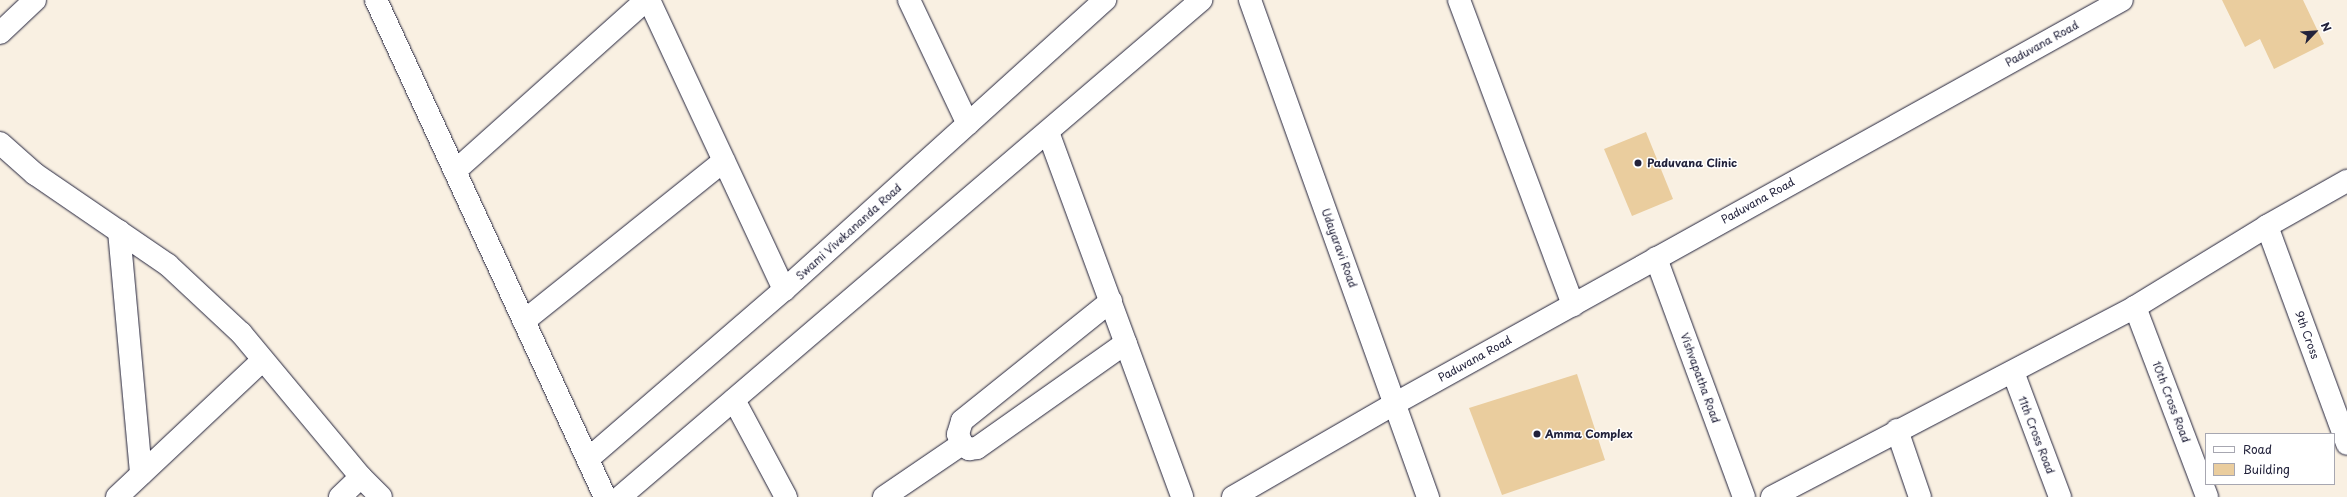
<!DOCTYPE html>
<style>
body{margin:0}
#map{position:relative;width:2347px;height:497px;overflow:hidden;background:#f9f0e2;font-family:"Playpen Sans",sans-serif}
div>[style]{position:absolute}
[style*='--x']{left:calc(var(--x)*1px);top:calc(var(--y)*1px);width:calc(var(--w)*1px);rotate:calc(var(--a)*1deg)}
.building>*{inset:0;background:#eacd9e}
.roads{filter:drop-shadow(0 0 1px #22223b) drop-shadow(0 0 1px #22223b)}
.minor>*{height:22px;margin:-11px;padding:0 11px;transform-origin:11px;border-radius:11px;background:#fff}
.dots>*{width:11px;height:11px;translate:-50% -50%;box-sizing:border-box;border:2px solid #fff;border-radius:50%}
span{translate:-50% -50%;white-space:nowrap;text-align:center;line-height:1.15;-webkit-text-stroke:3px #fff;paint-order:stroke}
.street-label{font-size:11px;color:#22223b}
.poi-label{font-size:11px;color:#22223b;font-weight:700}
.left{translate:0 -50%;text-align:left}
.legend{position:absolute;left:2205px;top:433px;width:130px;height:52px;box-sizing:border-box;background:#fff;border:1px solid #a7a7b1;margin:0;padding:5px 7px;list-style:none;font-size:12px;color:#22223b}
.legend li{display:flex;align-items:center;gap:8px;height:20px}
.legend b{width:20px;border:1px solid #a7a7b1}
.north{position:absolute;left:2295px;top:12px;width:40px;height:40px;-webkit-text-stroke:3px #fff;paint-order:stroke;rotate:65deg;font-size:11px;font-weight:700;line-height:16px;text-align:center;color:#22223b}
.north::after{content:'';display:block;margin:auto;width:14px;height:18px;background:#22223b;clip-path:polygon(50% 0,100% 100%,50% 72%,0 100%)}
</style>
<div id="map">
<div class="building">
<div style="clip-path:polygon(2222px 0,2303px 0,2324px 44px,2274px 69px,2260px 39px,2245px 47px)"></div>
<div style="clip-path:polygon(1646px 132px,1673px 199px,1632px 216px,1604px 149px)"></div>
<div style="clip-path:polygon(1577px 374px,1605px 460px,1502px 495px,1469px 408px)"></div>
</div>
<div class="roads">
<div class="minor">
<div style="--x:376;--y:0;--w:547;--a:65.26"></div>
<div style="--x:649;--y:0;--w:320;--a:65"></div>
<div style="--x:909;--y:0;--w:137;--a:64.6"></div>
<div style="--x:1250;--y:0;--w:528;--a:70.3"></div>
<div style="--x:1459;--y:0;--w:326;--a:69.5"></div>
<div style="--x:0;--y:33;--w:48;--a:-43.3"></div>
<div style="--x:1048;--y:132;--w:389;--a:69.8"></div>
<div style="--x:0;--y:143;--w:47;--a:41.5"></div>
<div style="--x:35;--y:174;--w:161;--a:34.4"></div>
<div style="--x:168;--y:265;--w:100;--a:43"></div>
<div style="--x:241;--y:333;--w:187;--a:50.2"></div>
<div style="--x:361;--y:477;--w:28;--a:45"></div>
<div style="--x:455;--y:171;--w:256;--a:-41.8"></div>
<div style="--x:2267;--y:226;--w:232;--a:69.8"></div>
<div style="--x:119;--y:231;--w:244;--a:84.8"></div>
<div style="--x:1656;--y:258;--w:255;--a:69.8"></div>
<div style="--x:1111;--y:301;--w:191;--a:141.2"></div>
<div style="--x:962;--y:421;--w:14;--a:107"></div>
<div style="--x:958;--y:434;--w:11;--a:68"></div>
<div style="--x:962;--y:444;--w:9;--a:36"></div>
<div style="--x:969;--y:449;--w:8;--a:-7"></div>
<div style="--x:977;--y:448;--w:182;--a:-35.2"></div>
<div style="--x:2135;--y:307;--w:203;--a:69.2"></div>
<div style="--x:524;--y:321;--w:256;--a:-38.7"></div>
<div style="--x:2013;--y:372;--w:134;--a:69.4"></div>
<div style="--x:734;--y:400;--w:110;--a:61.8"></div>
<div style="--x:1897;--y:430;--w:71;--a:71.1"></div>
<div style="--x:588;--y:459;--w:259;--a:-40.8"></div>
<div style="--x:784;--y:290;--w:433;--a:-42.1"></div>
<div style="--x:117;--y:497;--w:200;--a:-43.2"></div>
<div style="--x:340;--y:497;--w:29;--a:-44"></div>
<div style="--x:620;--y:497;--w:765;--a:-40.54"></div>
<div style="--x:884;--y:497;--w:94;--a:-34.2"></div>
<div style="--x:1233;--y:497;--w:188;--a:-30"></div>
<div style="--x:1396;--y:403;--w:830;--a:-29.03"></div>
<div style="--x:1772;--y:497;--w:410;--a:-27.6"></div>
<div style="--x:2135;--y:307;--w:155;--a:-31.5"></div>
<div style="--x:2267;--y:226;--w:92;--a:-29.4"></div>
</div>
</div>
<div class="dots">
<div style="left:1638px;top:163px;background:#22223b"></div>
<div style="left:1537px;top:434px;background:#22223b"></div>
</div>
<div class="street-label">
<span style="left:2042px;top:44px;rotate:-29deg">Paduvana Road</span>
<span style="left:1758px;top:201px;rotate:-29deg">Paduvana Road</span>
<span style="left:849px;top:232px;rotate:-42deg">Swami Vivekananda Road</span>
<span style="left:1339px;top:248px;rotate:70deg">Udayaravi Road</span>
<span style="left:2307px;top:335px;rotate:70deg">9th Cross</span>
<span style="left:1475px;top:359px;rotate:-29deg">Paduvana Road</span>
<span style="left:1700px;top:378px;rotate:70deg">Vishvapatha Road</span>
<span style="left:2171px;top:402px;rotate:69deg">10th Cross Road</span>
<span style="left:2036px;top:435px;rotate:69deg">11th Cross Road</span>
</div>
<div class="poi-label">
<span class="left" style="left:1647px;top:163px">Paduvana Clinic</span>
<span class="left" style="left:1545px;top:434px">Amma Complex</span>
</div>
<ul class="legend">
<li><b style="height:5px;background:#fff"></b>Road</li>
<li><b style="height:11px;background:#eacd9e"></b>Building</li>
</ul>
<div class="north">N</div>
</div>
